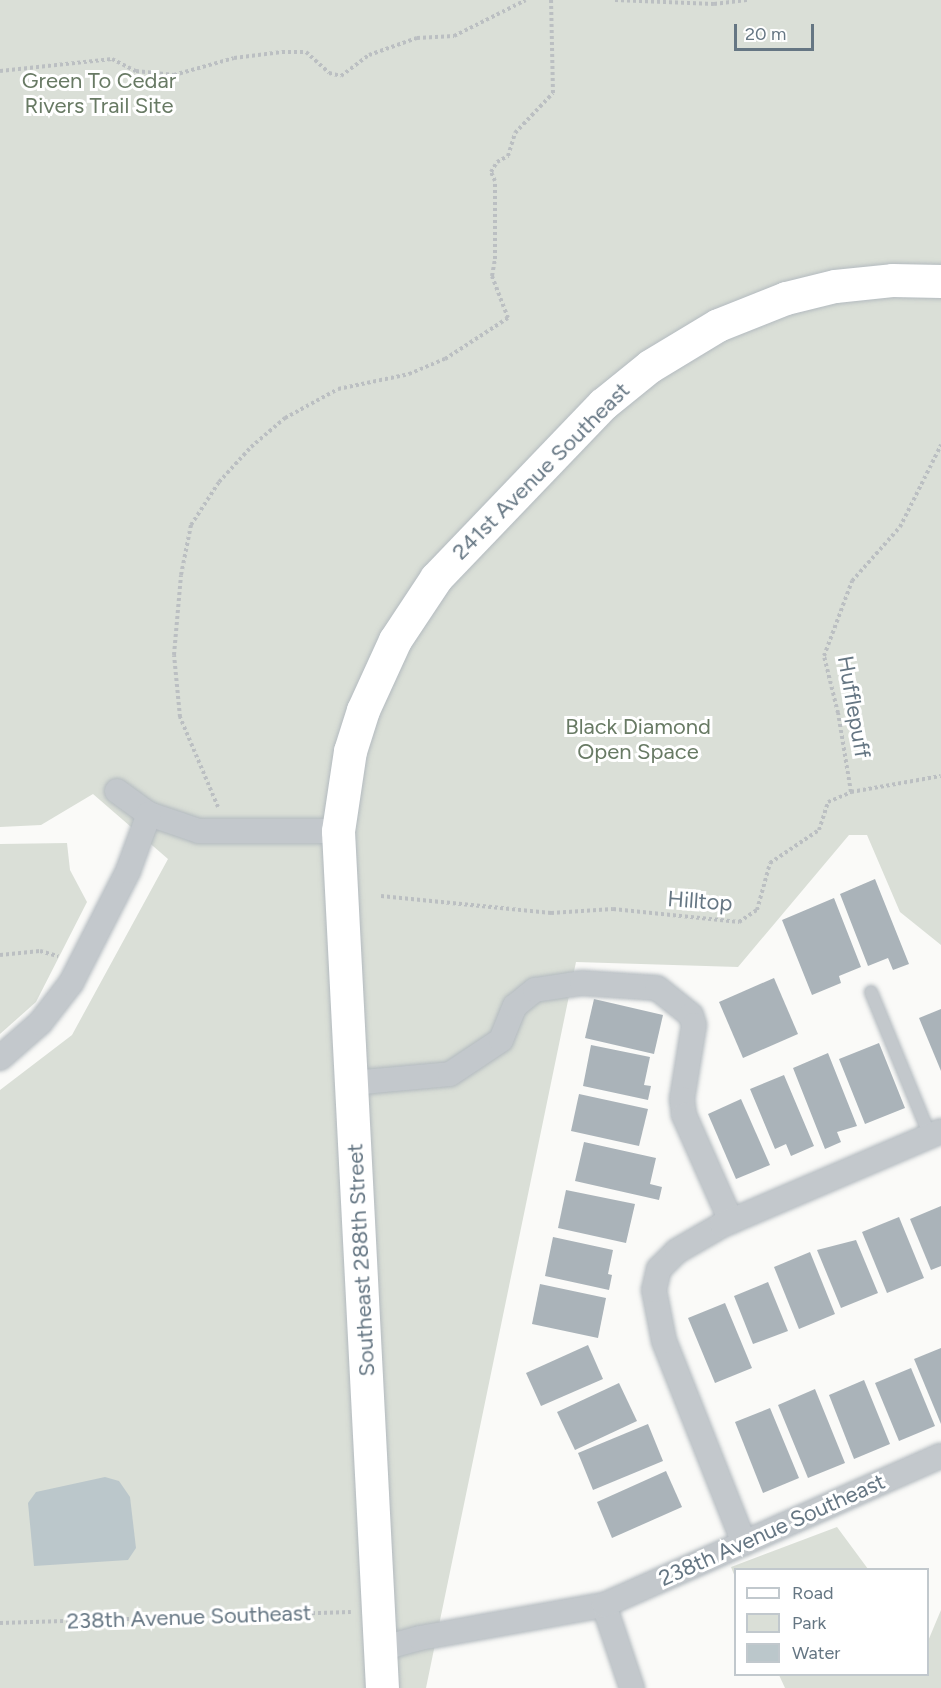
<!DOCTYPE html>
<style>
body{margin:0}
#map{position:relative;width:941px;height:1688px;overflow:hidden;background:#fafaf8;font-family:Figtree,sans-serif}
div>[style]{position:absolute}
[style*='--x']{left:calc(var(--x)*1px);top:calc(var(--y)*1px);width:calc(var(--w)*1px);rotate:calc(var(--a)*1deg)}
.green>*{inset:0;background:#dadfd7}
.water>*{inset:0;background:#bbc7cb}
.building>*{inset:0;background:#aab3b9}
.path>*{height:4px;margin-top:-2px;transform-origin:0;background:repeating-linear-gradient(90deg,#bbbfc2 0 3px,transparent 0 6px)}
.roads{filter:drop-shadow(0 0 2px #b3babf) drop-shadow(0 0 2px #b3babf)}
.lane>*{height:12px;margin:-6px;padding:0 6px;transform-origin:6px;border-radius:6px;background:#c3c8cc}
.street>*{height:24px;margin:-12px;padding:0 12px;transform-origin:12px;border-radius:12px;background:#c3c8cc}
.secondary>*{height:33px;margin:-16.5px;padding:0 16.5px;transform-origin:16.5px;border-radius:16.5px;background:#fff}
span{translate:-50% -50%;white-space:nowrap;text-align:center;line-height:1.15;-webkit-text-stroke:6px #fff;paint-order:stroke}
.park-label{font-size:22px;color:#687a64}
.street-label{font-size:22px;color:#657683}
.legend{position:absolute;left:734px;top:1568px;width:195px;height:108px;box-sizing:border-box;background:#fff;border:2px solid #c1c8cd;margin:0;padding:8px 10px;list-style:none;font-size:18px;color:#657683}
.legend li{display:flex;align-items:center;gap:12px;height:30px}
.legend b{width:30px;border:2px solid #c1c8cd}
.scale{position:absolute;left:734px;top:24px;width:80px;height:27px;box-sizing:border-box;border:3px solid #657683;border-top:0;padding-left:8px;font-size:18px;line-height:21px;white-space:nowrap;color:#657683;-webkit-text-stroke:4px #fff;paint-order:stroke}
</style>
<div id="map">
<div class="green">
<div style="clip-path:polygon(0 0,941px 0,941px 945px,900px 912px,867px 835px,849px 835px,738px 967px,576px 962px,426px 1688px,0 1688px,0 1090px,72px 1035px,168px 859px,93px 794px,41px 825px,0 827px)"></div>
<div style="clip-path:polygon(67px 843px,70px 870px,87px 902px,36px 1002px,0 1034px,0 844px)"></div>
<div style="clip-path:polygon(837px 1527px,868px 1569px,736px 1570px,735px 1577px,731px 1567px)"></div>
<div style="clip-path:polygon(941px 1610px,941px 1688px,785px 1688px,779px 1675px,928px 1674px,928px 1641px)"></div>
</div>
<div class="water">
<div style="clip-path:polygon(105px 1477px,119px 1481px,130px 1497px,136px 1548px,128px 1560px,34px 1566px,28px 1503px,36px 1492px)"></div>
</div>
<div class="building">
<div style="clip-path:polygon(875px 879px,909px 964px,893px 970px,888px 958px,868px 966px,840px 894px)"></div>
<div style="clip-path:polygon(834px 898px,861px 967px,839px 976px,841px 983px,812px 995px,782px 920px)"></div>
<div style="clip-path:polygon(774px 978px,798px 1034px,743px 1058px,719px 1002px)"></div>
<div style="clip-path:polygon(594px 999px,663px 1015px,654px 1054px,585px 1038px)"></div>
<div style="clip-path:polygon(941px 1009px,941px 1071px,919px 1018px)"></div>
<div style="clip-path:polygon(879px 1043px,905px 1108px,865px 1124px,839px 1059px)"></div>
<div style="clip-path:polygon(591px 1045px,650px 1057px,644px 1085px,651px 1086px,648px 1100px,583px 1086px)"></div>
<div style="clip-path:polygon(828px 1053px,857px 1126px,837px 1132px,841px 1142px,825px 1149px,793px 1068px)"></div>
<div style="clip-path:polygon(784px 1075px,814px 1146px,791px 1156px,786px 1144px,775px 1149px,750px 1089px)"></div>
<div style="clip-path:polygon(579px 1094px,648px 1109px,639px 1146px,571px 1131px)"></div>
<div style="clip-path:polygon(741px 1099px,770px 1165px,736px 1179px,708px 1114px)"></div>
<div style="clip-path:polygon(584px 1142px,656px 1158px,650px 1184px,662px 1187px,659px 1200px,575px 1181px)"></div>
<div style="clip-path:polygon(566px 1190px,635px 1204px,626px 1243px,558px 1228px)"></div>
<div style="clip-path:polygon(941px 1206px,941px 1266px,931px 1270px,910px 1219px)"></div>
<div style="clip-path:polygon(899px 1217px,924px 1278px,887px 1293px,862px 1232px)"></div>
<div style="clip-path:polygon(553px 1237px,613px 1250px,608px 1274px,612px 1275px,609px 1290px,545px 1276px)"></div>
<div style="clip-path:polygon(856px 1240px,878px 1293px,841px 1308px,817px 1250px)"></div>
<div style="clip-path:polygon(810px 1252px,835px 1314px,799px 1329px,774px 1267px)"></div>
<div style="clip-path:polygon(768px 1282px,788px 1331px,753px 1344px,734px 1296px)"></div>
<div style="clip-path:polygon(540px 1284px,606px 1298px,598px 1338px,532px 1324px)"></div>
<div style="clip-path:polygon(725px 1303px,752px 1368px,715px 1383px,688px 1318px)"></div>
<div style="clip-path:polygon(588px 1345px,603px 1379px,541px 1406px,526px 1373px)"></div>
<div style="clip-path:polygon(941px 1348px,941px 1424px,914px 1359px)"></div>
<div style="clip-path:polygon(911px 1368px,935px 1426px,899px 1441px,875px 1383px)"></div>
<div style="clip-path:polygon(864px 1380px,890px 1444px,854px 1459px,829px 1395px)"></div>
<div style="clip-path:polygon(619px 1383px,637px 1421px,575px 1450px,557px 1412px)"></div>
<div style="clip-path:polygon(815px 1389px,845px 1463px,808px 1478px,778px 1405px)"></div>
<div style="clip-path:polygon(770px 1408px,799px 1478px,763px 1493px,735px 1422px)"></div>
<div style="clip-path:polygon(648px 1424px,663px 1461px,593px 1490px,578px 1453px)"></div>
<div style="clip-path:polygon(666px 1471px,682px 1507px,612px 1538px,597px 1502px)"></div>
</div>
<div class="path">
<div style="--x:615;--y:0;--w:99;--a:2.3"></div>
<div style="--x:714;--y:4;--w:35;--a:-7"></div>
<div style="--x:0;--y:71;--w:113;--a:-6.1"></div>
<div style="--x:112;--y:59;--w:27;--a:27"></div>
<div style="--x:136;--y:71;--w:38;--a:6"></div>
<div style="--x:174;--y:75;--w:62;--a:-15.8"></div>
<div style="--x:234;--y:58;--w:48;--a:-7.1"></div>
<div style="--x:282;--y:52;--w:24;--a:0"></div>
<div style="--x:306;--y:52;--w:31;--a:42"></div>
<div style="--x:329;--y:73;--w:12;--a:14"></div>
<div style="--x:341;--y:76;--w:35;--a:-37"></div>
<div style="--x:369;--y:55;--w:51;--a:-19.5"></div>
<div style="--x:417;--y:38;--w:37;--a:-3"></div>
<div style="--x:454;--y:36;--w:80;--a:-26.6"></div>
<div style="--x:851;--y:792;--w:80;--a:-99.3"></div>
<div style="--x:838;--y:713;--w:59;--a:-103.8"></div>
<div style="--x:824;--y:656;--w:80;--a:-69.5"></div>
<div style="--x:852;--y:581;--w:72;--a:-48.4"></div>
<div style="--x:900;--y:527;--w:92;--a:-63.4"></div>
<div style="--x:218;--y:807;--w:98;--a:-112.9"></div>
<div style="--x:180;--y:717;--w:62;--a:-95.5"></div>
<div style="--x:174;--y:655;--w:80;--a:-85"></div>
<div style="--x:181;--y:575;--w:51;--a:-78.7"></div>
<div style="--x:191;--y:525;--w:51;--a:-56.9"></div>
<div style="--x:219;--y:482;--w:47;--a:-47.6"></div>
<div style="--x:251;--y:447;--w:45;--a:-40.5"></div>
<div style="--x:285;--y:418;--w:60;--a:-28.7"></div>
<div style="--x:338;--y:389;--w:73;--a:-11.9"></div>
<div style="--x:409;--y:374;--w:39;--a:-23"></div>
<div style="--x:445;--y:359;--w:75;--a:-33.1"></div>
<div style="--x:508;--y:318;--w:45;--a:-110.9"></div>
<div style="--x:492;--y:276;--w:17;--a:-80"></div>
<div style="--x:495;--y:259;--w:78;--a:-90"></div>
<div style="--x:495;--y:181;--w:10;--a:-114"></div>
<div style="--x:491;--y:172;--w:12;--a:-59"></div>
<div style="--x:497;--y:162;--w:13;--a:-29"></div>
<div style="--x:508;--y:156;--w:24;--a:-73"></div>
<div style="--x:515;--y:133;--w:55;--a:-46.5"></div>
<div style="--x:553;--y:93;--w:93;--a:-91.2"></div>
<div style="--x:381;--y:896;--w:171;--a:5.7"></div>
<div style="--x:551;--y:913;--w:62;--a:-3.7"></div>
<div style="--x:613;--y:909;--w:127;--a:5.9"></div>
<div style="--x:739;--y:922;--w:22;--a:-34"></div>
<div style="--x:757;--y:910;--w:49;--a:-74.5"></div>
<div style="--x:770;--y:863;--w:59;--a:-34"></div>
<div style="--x:819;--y:830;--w:29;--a:-72"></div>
<div style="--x:828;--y:802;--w:25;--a:-23"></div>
<div style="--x:851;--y:792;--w:91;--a:-10.1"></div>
<div style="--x:0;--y:955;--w:40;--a:-5.7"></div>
<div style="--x:40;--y:951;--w:19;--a:16"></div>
<div style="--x:0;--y:1623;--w:351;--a:-1.8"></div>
</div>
<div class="roads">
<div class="lane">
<div style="--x:871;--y:992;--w:156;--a:67.7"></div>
</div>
<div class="street">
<div style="--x:117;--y:791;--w:39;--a:36"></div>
<div style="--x:149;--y:814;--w:53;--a:18.8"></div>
<div style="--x:199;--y:831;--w:139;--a:0"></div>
<div style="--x:0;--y:1058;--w:53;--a:-41.2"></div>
<div style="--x:40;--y:1023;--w:51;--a:-52.2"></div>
<div style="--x:71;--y:983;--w:126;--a:-63"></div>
<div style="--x:128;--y:871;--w:61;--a:-69.8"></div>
<div style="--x:352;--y:1083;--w:98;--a:-5.2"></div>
<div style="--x:450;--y:1074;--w:61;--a:-33.7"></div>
<div style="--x:501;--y:1040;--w:37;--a:-68"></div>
<div style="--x:515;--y:1006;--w:26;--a:-39"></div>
<div style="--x:535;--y:990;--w:48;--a:-8.5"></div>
<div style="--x:582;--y:983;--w:75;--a:3.8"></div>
<div style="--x:657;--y:988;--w:43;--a:38.5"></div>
<div style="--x:691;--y:1015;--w:10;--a:73"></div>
<div style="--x:694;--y:1025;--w:75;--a:99.2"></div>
<div style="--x:682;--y:1099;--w:16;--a:83"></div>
<div style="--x:684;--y:1115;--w:116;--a:66.1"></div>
<div style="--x:744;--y:1543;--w:217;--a:-111.6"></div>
<div style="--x:664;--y:1341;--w:52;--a:-101.1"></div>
<div style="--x:654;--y:1290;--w:22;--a:-77"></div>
<div style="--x:659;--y:1269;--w:25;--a:-45"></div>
<div style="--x:677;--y:1251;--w:52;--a:-30"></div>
<div style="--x:722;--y:1225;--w:238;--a:-23.2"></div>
<div style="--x:604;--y:1605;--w:88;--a:71.4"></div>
<div style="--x:380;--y:1649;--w:41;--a:-15.4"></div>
<div style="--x:420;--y:1638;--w:187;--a:-10.2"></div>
<div style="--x:604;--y:1605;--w:368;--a:-23.9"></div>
</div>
<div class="secondary">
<div style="--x:382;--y:1688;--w:858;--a:-92.94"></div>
<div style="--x:338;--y:831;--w:81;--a:-81.5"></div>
<div style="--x:350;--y:751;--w:43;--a:-72.4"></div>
<div style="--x:363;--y:710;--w:77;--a:-65.4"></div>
<div style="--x:395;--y:640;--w:74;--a:-56.5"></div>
<div style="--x:436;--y:578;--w:241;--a:-46.2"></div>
<div style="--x:603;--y:404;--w:60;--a:-39"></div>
<div style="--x:650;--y:366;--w:79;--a:-31.1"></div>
<div style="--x:718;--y:325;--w:73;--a:-21.7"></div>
<div style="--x:786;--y:298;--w:50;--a:-13.8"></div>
<div style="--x:835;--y:286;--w:57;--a:-6"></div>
<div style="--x:892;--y:280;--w:49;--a:1.2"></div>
</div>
</div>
<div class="park-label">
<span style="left:99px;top:93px">Green To Cedar<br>Rivers Trail Site</span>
<span style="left:638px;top:739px">Black Diamond<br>Open Space</span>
</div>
<div class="street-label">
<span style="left:541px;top:471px;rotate:-45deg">241st Avenue Southeast</span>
<span style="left:854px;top:707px;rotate:80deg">Hufflepuff</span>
<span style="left:700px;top:901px;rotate:4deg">Hilltop</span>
<span style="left:361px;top:1260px;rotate:-93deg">Southeast 288th Street</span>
<span style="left:772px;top:1530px;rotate:-24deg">238th Avenue Southeast</span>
<span style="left:189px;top:1617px;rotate:-2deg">238th Avenue Southeast</span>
</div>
<ul class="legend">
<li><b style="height:8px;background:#fff"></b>Road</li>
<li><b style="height:16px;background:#dadfd7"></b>Park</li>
<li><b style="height:16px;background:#bbc7cb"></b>Water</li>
</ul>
<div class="scale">20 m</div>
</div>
